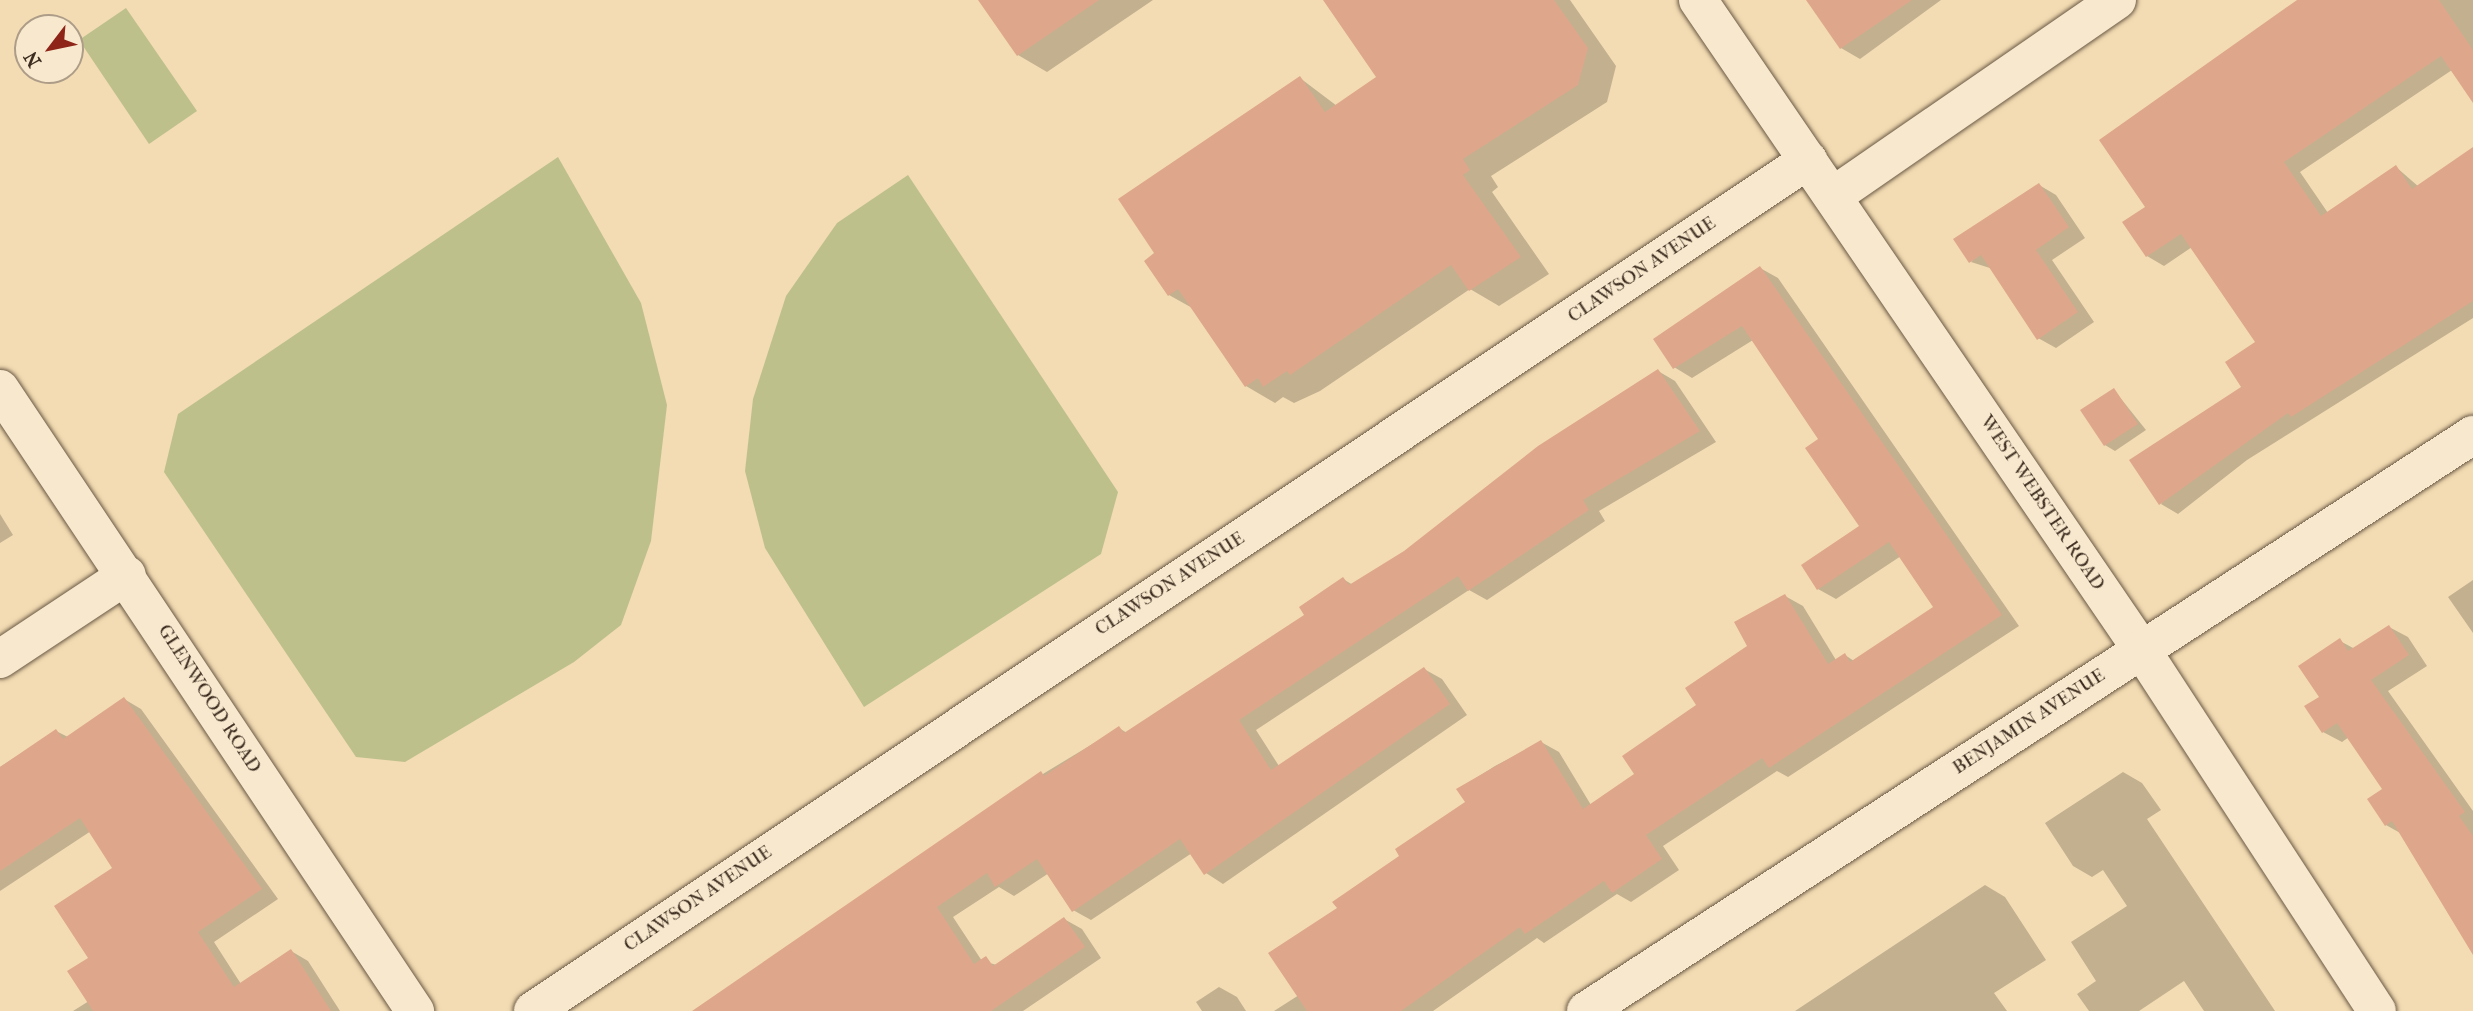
<!DOCTYPE html>
<style>
body{margin:0}
#map{position:relative;width:2473px;height:1011px;overflow:hidden;background:#f3dcb3;font-family:"IM FELL French Canon",serif}
div>[style]{position:absolute}
[style*='--x']{left:calc(var(--x)*1px);top:calc(var(--y)*1px);width:calc(var(--w)*1px);rotate:calc(var(--a)*1deg)}
.green>*{inset:0;background:#bdc08b}
.shadow>*{inset:0;background:#0003}
.building>*{inset:0;background:#dea78b}
.roads{filter:drop-shadow(0 0 2px #6a5945) drop-shadow(0 0 2px #6a5945)}
.minor>*{height:38px;margin:-19px;padding:0 19px;transform-origin:19px;border-radius:19px;background:#f7e8ce}
span{translate:-50% -50%;white-space:nowrap;text-align:center;line-height:1.15;-webkit-text-stroke:5px #f7e8ce;paint-order:stroke}
.street-label{font-size:19px;color:#3d2d20}
.north{position:absolute;left:14px;top:14px;width:70px;height:70px;box-sizing:border-box;background:#f7e8ce;border:2px solid #ad9d88;border-radius:50%;rotate:238deg;font-size:19px;font-weight:700;line-height:28px;text-align:center;color:#3d2d20}
.north::after{content:'';display:block;margin:auto;width:24px;height:32px;background:#8f2418;clip-path:polygon(50% 0,100% 100%,50% 72%,0 100%)}
</style>
<div id="map">
<div class="green">
<div style="clip-path:polygon(126px 8px,197px 111px,149px 144px,79px 40px)"></div>
<div style="clip-path:polygon(558px 157px,641px 303px,667px 405px,651px 541px,621px 625px,574px 662px,405px 762px,356px 757px,164px 472px,178px 414px)"></div>
<div style="clip-path:polygon(908px 175px,1118px 492px,1101px 554px,864px 707px,765px 548px,745px 471px,753px 399px,786px 296px,837px 223px)"></div>
</div>
<div class="shadow">
<div style="clip-path:polygon(980px 0,1153px 0,1047px 72px,1018px 55px)"></div>
<div style="clip-path:polygon(1325px 0,1570px 0,1616px 66px,1607px 102px,1491px 176px,1498px 187px,1492px 192px,1549px 274px,1499px 306px,1470px 289px,1320px 391px,1294px 403px,1283px 397px,1275px 403px,1246px 386px,1194px 309px,1169px 295px,1156px 253px,1300px 78px,1337px 106px,1378px 78px)"></div>
<div style="clip-path:polygon(1808px 0,1941px 0,1860px 59px,1841px 48px)"></div>
<div style="clip-path:polygon(2302px 0,2473px 0,2473px 89px,2452px 70px,2300px 172px,2328px 213px,2396px 167px,2419px 187px,2473px 149px,2473px 318px,2247px 460px,2178px 514px,2161px 504px,2243px 387px,2258px 343px,2192px 247px,2164px 266px,2147px 256px,2147px 207px)"></div>
<div style="clip-path:polygon(2039px 185px,2056px 195px,2085px 238px,2052px 260px,2094px 322px,2056px 348px,2038px 338px,1993px 269px,1971px 262px)"></div>
<div style="clip-path:polygon(1760px 268px,1778px 278px,2019px 626px,1788px 777px,1777px 771px,1663px 846px,1679px 870px,1631px 902px,1617px 894px,1544px 943px,1537px 938px,1433px 1011px,1274px 1011px,1299px 995px,1339px 909px,1467px 802px,1459px 789px,1495px 766px,1541px 742px,1559px 752px,1591px 805px,1636px 774px,1750px 647px,1785px 596px,1803px 606px,1836px 660px,1845px 655px,1854px 661px,1935px 607px,1901px 556px,1836px 599px,1818px 589px,1861px 526px,1820px 439px,1753px 340px,1692px 378px,1674px 367px)"></div>
<div style="clip-path:polygon(1658px 371px,1675px 381px,1716px 442px,1599px 511px,1605px 521px,1487px 600px,1469px 590px,1256px 730px,1279px 766px,1424px 669px,1442px 679px,1467px 715px,1223px 884px,1206px 873px,1192px 853px,1091px 920px,1073px 910px,1049px 873px,1014px 896px,999px 887px,953px 917px,982px 961px,997px 965px,1064px 919px,1082px 929px,1101px 958px,1023px 1011px,694px 1011px,1013px 792px,1119px 728px,1127px 733px,1306px 615px,1343px 579px,1353px 585px,1405px 552px)"></div>
<div style="clip-path:polygon(2114px 390px,2146px 430px,2115px 451px,2105px 445px)"></div>
<div style="clip-path:polygon(0 514px,13px 535px,0 543px)"></div>
<div style="clip-path:polygon(2473px 580px,2473px 633px,2448px 597px)"></div>
<div style="clip-path:polygon(2389px 627px,2408px 637px,2427px 666px,2388px 691px,2473px 811px,2473px 950px,2402px 834px,2386px 825px,2384px 790px,2349px 737px,2342px 742px,2323px 732px,2321px 697px,2340px 641px,2355px 649px)"></div>
<div style="clip-path:polygon(124px 699px,141px 709px,278px 899px,214px 942px,241px 984px,291px 951px,308px 961px,340px 1011px,73px 1011px,89px 1001px,90px 959px,115px 868px,91px 831px,0 891px,0 767px,56px 731px,68px 737px)"></div>
<div style="clip-path:polygon(2123px 772px,2142px 783px,2161px 810px,2147px 819px,2275px 1011px,2204px 1011px,2184px 981px,2139px 1011px,2089px 1011px,2077px 994px,2096px 981px,2071px 942px,2127px 906px,2103px 870px,2092px 877px,2073px 866px,2045px 823px)"></div>
<div style="clip-path:polygon(1985px 885px,2005px 897px,2046px 960px,1994px 993px,2007px 1011px,1795px 1011px)"></div>
<div style="clip-path:polygon(1219px 987px,1237px 997px,1246px 1011px,1202px 1011px,1196px 1002px)"></div>
</div>
<div class="building">
<div style="clip-path:polygon(978px 0,1099px 0,1017px 56px)"></div>
<div style="clip-path:polygon(1323px 0,1554px 0,1588px 48px,1578px 85px,1463px 159px,1470px 170px,1463px 175px,1521px 257px,1469px 291px,1451px 265px,1290px 375px,1287px 371px,1263px 387px,1258px 378px,1245px 387px,1178px 289px,1168px 296px,1144px 261px,1154px 253px,1118px 199px,1300px 76px,1325px 112px,1376px 77px)"></div>
<div style="clip-path:polygon(1806px 0,1912px 0,1840px 49px)"></div>
<div style="clip-path:polygon(2297px 0,2439px 0,2473px 50px,2473px 103px,2441px 56px,2284px 162px,2321px 216px,2396px 165px,2412px 189px,2473px 147px,2473px 301px,2291px 417px,2288px 413px,2159px 505px,2129px 460px,2241px 387px,2225px 362px,2255px 342px,2181px 234px,2146px 257px,2122px 222px,2145px 207px,2099px 140px)"></div>
<div style="clip-path:polygon(2039px 183px,2069px 227px,2036px 250px,2078px 312px,2037px 340px,1981px 255px,1969px 263px,1953px 239px)"></div>
<div style="clip-path:polygon(1760px 266px,2002px 615px,1769px 768px,1762px 758px,1646px 835px,1662px 859px,1612px 893px,1604px 881px,1525px 934px,1520px 927px,1401px 1011px,1307px 1011px,1268px 953px,1337px 908px,1332px 902px,1399px 856px,1395px 849px,1465px 802px,1456px 789px,1541px 740px,1583px 809px,1634px 774px,1622px 756px,1696px 705px,1685px 688px,1747px 646px,1734px 622px,1785px 594px,1828px 664px,1845px 653px,1850px 662px,1933px 607px,1889px 542px,1817px 590px,1801px 565px,1859px 526px,1805px 448px,1818px 439px,1742px 326px,1673px 369px,1653px 339px)"></div>
<div style="clip-path:polygon(1658px 369px,1700px 431px,1583px 500px,1589px 510px,1468px 591px,1458px 576px,1239px 720px,1271px 770px,1424px 667px,1450px 704px,1204px 875px,1180px 839px,1072px 912px,1037px 859px,995px 887px,987px 873px,937px 907px,974px 964px,986px 956px,993px 966px,1064px 917px,1085px 947px,991px 1011px,692px 1011px,1041px 771px,1044px 776px,1119px 726px,1124px 733px,1304px 615px,1299px 607px,1343px 577px,1349px 585px,1404px 551px,1538px 446px)"></div>
<div style="clip-path:polygon(2114px 388px,2138px 424px,2104px 446px,2080px 410px)"></div>
<div style="clip-path:polygon(2389px 625px,2409px 655px,2371px 680px,2465px 812px,2459px 816px,2473px 836px,2473px 955px,2392px 821px,2385px 826px,2367px 799px,2382px 789px,2337px 723px,2322px 733px,2304px 706px,2319px 697px,2298px 666px,2340px 638px,2348px 651px)"></div>
<div style="clip-path:polygon(124px 697px,262px 889px,198px 932px,234px 987px,291px 949px,331px 1011px,93px 1011px,67px 971px,88px 958px,54px 906px,112px 868px,80px 818px,0 871px,0 767px,56px 729px,63px 739px)"></div>
</div>
<div class="roads">
<div class="minor">
<div style="--x:1698;--y:0;--w:786;--a:55.68"></div>
<div style="--x:2141;--y:649;--w:432;--a:56.9"></div>
<div style="--x:1833;--y:196;--w:345;--a:-34.6"></div>
<div style="--x:0;--y:389;--w:748;--a:56.29"></div>
<div style="--x:0;--y:659;--w:152;--a:-33.5"></div>
<div style="--x:533;--y:1011;--w:1533;--a:-33.72"></div>
<div style="--x:1586;--y:1011;--w:1058;--a:-33"></div>
</div>
</div>
<div class="street-label">
<span style="left:1642px;top:270px;rotate:-34deg">CLAWSON AVENUE</span>
<span style="left:2042px;top:503px;rotate:56deg">WEST WEBSTER ROAD</span>
<span style="left:1170px;top:584px;rotate:-33deg">CLAWSON AVENUE</span>
<span style="left:209px;top:699px;rotate:57deg">GLENWOOD ROAD</span>
<span style="left:2029px;top:722px;rotate:-33deg">BENJAMIN AVENUE</span>
<span style="left:698px;top:899px;rotate:-34deg">CLAWSON AVENUE</span>
</div>
<div class="north">N</div>
</div>
